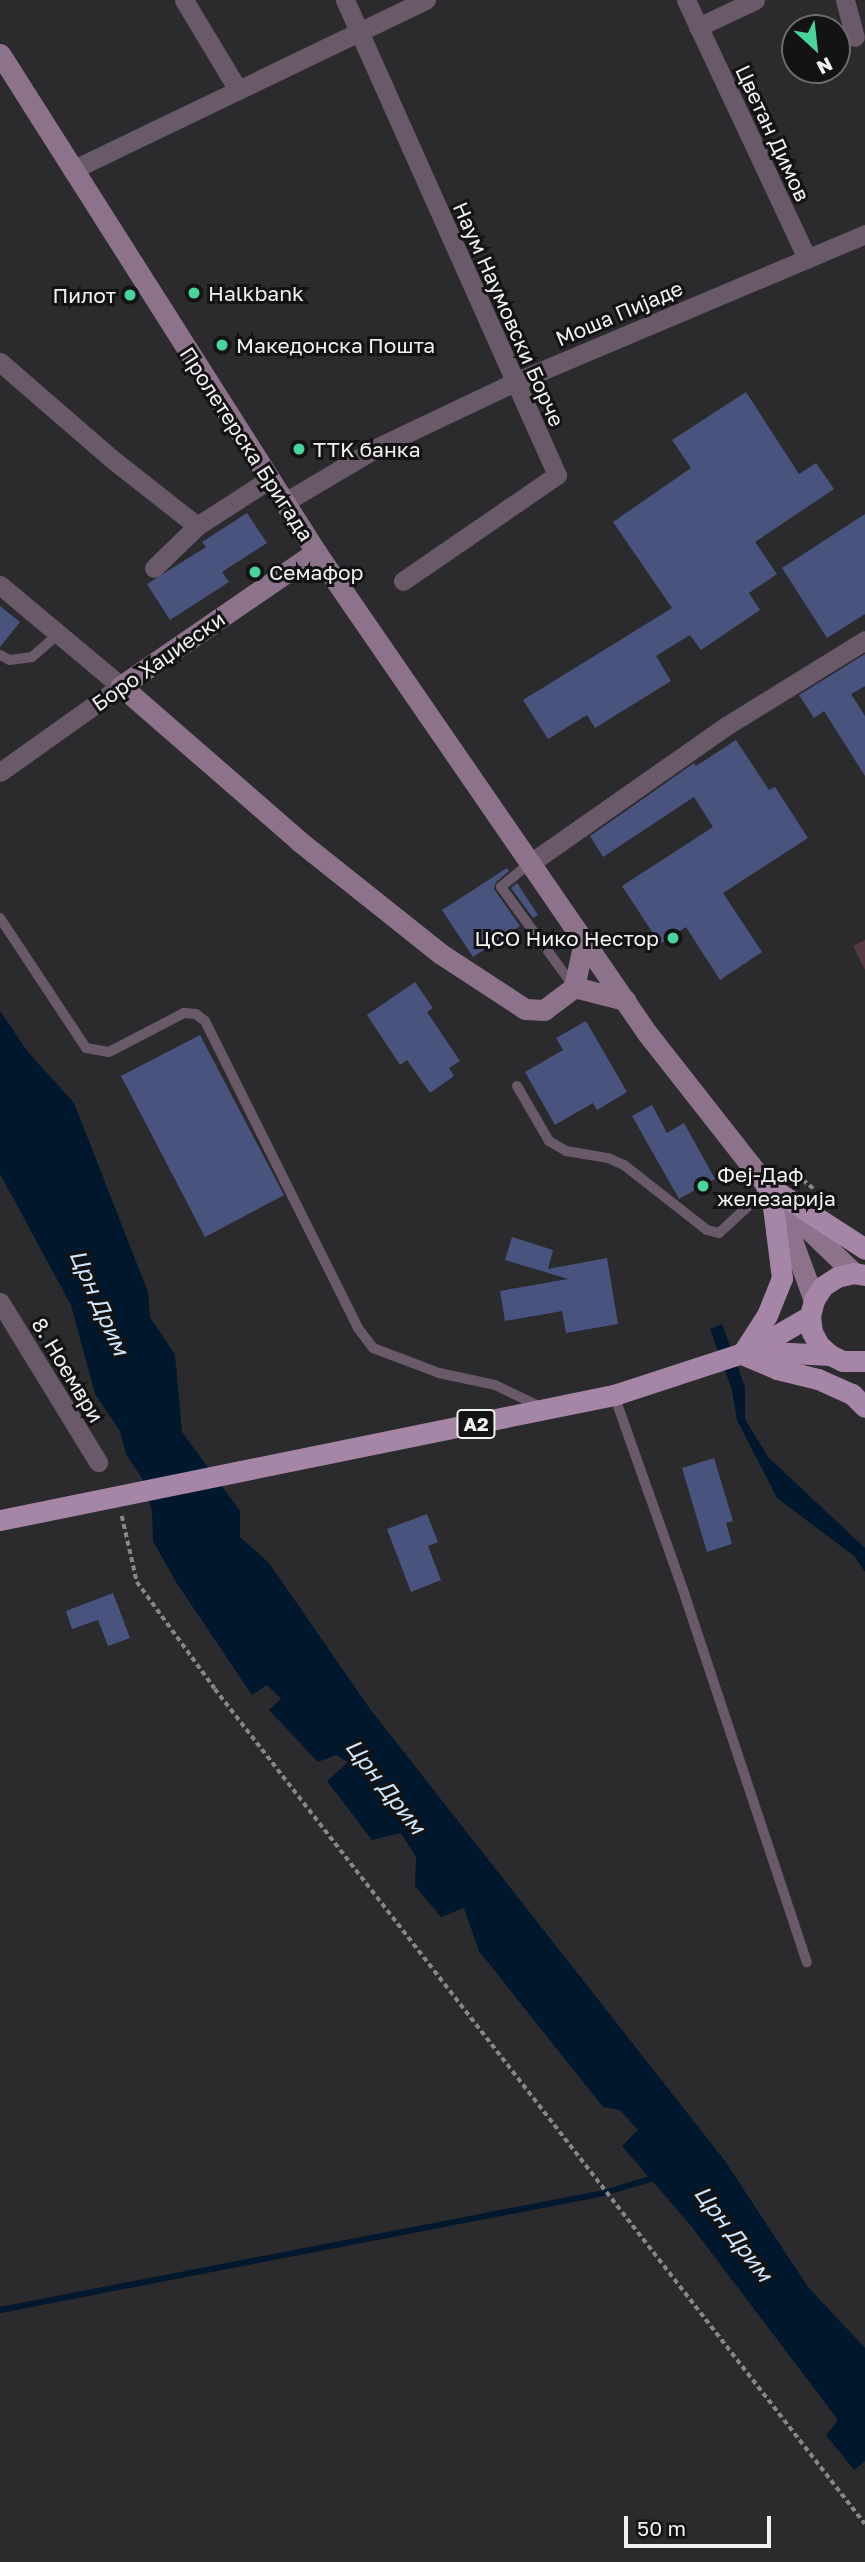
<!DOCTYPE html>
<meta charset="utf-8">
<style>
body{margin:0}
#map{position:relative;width:865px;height:2562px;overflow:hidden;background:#2b2a2d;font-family:"Golos Text",sans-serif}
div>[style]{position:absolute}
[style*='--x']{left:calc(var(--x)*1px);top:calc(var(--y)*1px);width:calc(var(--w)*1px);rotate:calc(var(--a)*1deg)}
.green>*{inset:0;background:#543944}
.water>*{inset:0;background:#00182e}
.stream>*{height:6px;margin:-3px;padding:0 3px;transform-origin:3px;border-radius:3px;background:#00182e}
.building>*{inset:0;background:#49547e}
.path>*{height:3.5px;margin-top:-1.75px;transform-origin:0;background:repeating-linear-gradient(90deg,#878689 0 5px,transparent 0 8.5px)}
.lane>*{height:10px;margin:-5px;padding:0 5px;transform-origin:5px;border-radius:5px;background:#695969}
.street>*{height:19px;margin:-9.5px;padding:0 9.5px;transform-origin:9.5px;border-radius:9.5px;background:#695969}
.secondary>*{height:21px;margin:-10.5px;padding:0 10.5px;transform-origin:10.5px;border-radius:10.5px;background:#8c738b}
.primary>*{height:21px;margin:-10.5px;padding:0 10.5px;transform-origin:10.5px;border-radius:10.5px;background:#a686a6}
.dots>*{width:19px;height:19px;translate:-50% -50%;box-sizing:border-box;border:4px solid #131314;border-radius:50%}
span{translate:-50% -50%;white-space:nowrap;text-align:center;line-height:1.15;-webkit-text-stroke:6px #131314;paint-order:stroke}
.shield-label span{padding:2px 5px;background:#131314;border:2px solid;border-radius:5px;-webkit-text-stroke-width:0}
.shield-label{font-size:19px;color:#f1f1f3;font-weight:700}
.street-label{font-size:21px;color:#f1f1f3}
.poi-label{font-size:21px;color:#f1f1f3}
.left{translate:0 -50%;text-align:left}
.right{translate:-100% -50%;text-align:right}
.water-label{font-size:23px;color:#cee7fd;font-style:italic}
.north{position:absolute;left:781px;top:14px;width:70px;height:70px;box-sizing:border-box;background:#131314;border:2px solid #6c6c6d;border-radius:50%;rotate:153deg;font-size:19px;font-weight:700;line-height:28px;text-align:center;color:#f1f1f3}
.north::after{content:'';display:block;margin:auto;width:24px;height:32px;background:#48d49d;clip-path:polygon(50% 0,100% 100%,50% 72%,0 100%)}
.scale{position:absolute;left:624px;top:2516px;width:147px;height:32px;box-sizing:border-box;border:4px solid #f1f1f3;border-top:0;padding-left:9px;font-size:21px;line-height:24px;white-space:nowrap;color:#f1f1f3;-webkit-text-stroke:5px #131314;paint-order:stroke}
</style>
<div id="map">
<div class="green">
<div style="clip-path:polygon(865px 940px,865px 970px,853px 946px)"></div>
</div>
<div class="water">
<div style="clip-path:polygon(0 1011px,28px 1052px,74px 1103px,148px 1292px,150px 1317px,175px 1355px,182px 1432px,240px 1511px,240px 1537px,269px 1563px,370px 1709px,725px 2161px,808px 2287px,865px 2348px,865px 2461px,854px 2470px,826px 2435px,838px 2420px,692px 2227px,622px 2146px,638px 2130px,620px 2110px,603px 2107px,479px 1951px,464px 1908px,441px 1917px,415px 1886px,416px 1857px,401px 1833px,372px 1840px,327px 1781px,348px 1762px,336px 1755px,318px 1762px,269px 1710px,281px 1699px,267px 1685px,252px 1695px,176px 1582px,153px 1541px,152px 1511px,142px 1478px,126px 1454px,120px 1431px,95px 1394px,71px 1305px,0 1174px)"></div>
<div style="clip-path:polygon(722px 1324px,745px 1387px,745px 1419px,768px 1457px,865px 1548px,865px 1572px,854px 1556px,777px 1498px,737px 1420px,732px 1390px,710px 1329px)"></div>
</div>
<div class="stream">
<div style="--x:0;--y:2310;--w:615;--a:-10.96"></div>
<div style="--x:604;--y:2193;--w:55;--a:-16.8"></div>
</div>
<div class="building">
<div style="clip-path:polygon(746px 392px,799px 474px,816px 463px,834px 489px,755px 542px,777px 574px,749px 593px,760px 610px,701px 650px,690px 635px,656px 656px,671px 681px,595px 728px,587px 715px,548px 739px,523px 700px,672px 608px,613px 522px,691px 468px,672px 440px)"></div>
<div style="clip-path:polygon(247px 513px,267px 543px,222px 572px,229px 582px,170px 620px,147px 584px,206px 547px,202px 542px)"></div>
<div style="clip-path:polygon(865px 514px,865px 614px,827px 638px,782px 568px)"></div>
<div style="clip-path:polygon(0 606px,20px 622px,0 647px)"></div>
<div style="clip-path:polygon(865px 654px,865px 686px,851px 694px,865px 716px,865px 776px,824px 711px,814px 718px,799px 695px)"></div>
<div style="clip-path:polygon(736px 740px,769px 790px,775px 787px,808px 838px,723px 893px,762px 952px,720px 980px,686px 927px,660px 944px,622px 886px,713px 827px,694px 797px,603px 857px,590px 836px,694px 763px,696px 766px)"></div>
<div style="clip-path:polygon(507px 868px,509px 871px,496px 882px,494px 889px,520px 926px,473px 957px,442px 910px)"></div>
<div style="clip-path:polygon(517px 883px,538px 915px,533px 918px,511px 888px)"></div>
<div style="clip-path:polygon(415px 982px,433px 1008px,427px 1012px,460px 1061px,449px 1068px,454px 1076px,430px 1093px,407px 1060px,400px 1065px,367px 1015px)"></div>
<div style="clip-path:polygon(586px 1021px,627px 1092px,597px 1110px,593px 1103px,555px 1125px,525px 1072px,563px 1050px,556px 1038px)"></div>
<div style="clip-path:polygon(200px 1035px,284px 1195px,205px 1237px,121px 1076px)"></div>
<div style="clip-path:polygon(652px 1105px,667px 1133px,684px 1123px,715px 1179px,679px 1199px,632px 1116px)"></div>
<div style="clip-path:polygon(512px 1237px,553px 1250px,548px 1269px,607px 1258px,618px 1324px,566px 1333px,562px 1311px,505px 1321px,500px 1291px,568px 1279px,505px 1260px)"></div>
<div style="clip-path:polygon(714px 1458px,733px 1521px,726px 1523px,732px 1544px,707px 1552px,682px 1468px)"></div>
<div style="clip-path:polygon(427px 1514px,438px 1542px,428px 1546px,441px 1580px,411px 1592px,387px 1529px)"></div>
<div style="clip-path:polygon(113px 1593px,130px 1638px,108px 1646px,98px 1620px,72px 1629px,66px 1611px)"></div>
</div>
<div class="path">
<div style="--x:797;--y:1181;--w:6;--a:-9"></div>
<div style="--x:803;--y:1180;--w:21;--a:39"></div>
<div style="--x:122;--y:1516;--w:68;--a:77.2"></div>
<div style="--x:137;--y:1582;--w:132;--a:53.9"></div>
<div style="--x:215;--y:1689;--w:1058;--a:52.1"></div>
</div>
<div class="lane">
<div style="--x:0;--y:655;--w:11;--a:27"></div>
<div style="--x:10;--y:660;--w:22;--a:-8"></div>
<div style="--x:32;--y:657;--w:35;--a:-41"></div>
<div style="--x:529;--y:864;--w:36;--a:141"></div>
<div style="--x:501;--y:887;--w:120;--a:53.8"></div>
<div style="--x:0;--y:918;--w:156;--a:56.5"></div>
<div style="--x:86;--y:1048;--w:23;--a:10"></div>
<div style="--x:109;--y:1052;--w:85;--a:-27.5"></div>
<div style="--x:184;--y:1013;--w:12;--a:5"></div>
<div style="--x:196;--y:1014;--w:11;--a:38"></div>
<div style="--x:205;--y:1021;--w:343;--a:63.5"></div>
<div style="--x:358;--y:1328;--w:25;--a:53"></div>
<div style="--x:373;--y:1348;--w:71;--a:20.7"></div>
<div style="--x:439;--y:1373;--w:57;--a:12.1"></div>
<div style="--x:495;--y:1385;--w:51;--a:25.6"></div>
<div style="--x:517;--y:1086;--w:64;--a:59.8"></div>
<div style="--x:549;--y:1141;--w:20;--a:30"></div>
<div style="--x:566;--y:1151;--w:43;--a:9.5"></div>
<div style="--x:608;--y:1158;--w:17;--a:24"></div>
<div style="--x:624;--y:1165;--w:105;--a:38.1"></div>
<div style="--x:707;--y:1230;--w:12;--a:14"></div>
<div style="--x:719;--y:1233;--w:67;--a:-42.6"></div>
<div style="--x:614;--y:1395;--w:213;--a:70.5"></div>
<div style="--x:685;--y:1596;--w:386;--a:71.6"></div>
</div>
<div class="street">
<div style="--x:184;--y:0;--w:105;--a:59"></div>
<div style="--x:345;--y:0;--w:520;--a:65.95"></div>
<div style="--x:557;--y:475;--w:187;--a:145.5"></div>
<div style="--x:686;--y:0;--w:285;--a:64.9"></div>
<div style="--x:845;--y:0;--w:38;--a:75"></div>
<div style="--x:698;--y:27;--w:63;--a:-25.3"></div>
<div style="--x:72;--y:170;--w:393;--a:-25.7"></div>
<div style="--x:0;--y:362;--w:148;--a:40.9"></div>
<div style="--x:112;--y:459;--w:108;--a:38.2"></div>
<div style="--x:285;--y:502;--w:108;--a:-30.6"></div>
<div style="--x:378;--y:447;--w:152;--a:-25.4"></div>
<div style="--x:515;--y:382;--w:380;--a:-22.9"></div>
<div style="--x:154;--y:568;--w:60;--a:-44.3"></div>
<div style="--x:197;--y:526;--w:87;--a:-32.8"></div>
<div style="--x:0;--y:585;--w:158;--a:39.9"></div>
<div style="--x:121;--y:686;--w:148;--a:144.6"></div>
<div style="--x:529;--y:864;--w:241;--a:-35"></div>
<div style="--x:726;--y:726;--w:163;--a:-31.7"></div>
<div style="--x:0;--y:1302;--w:188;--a:58.5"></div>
</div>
<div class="secondary">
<div style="--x:0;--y:54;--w:590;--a:57.6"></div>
<div style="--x:316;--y:552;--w:584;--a:55.47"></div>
<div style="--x:647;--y:1033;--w:211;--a:51.9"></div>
<div style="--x:777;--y:1199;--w:107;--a:43.9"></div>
<div style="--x:316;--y:552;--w:237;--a:145.5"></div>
<div style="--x:121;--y:686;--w:236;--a:41"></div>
<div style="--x:299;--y:841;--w:181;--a:38.5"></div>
<div style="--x:441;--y:954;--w:100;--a:33.2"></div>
<div style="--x:525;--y:1009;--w:19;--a:3"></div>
<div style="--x:544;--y:1010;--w:38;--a:-37"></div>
<div style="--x:574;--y:987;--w:46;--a:-77.5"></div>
<div style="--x:574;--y:987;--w:53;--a:14.3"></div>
<div style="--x:779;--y:1205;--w:101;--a:69.8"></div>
</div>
<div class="primary">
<div style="--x:765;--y:1184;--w:119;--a:33"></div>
<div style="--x:771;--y:1191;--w:88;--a:82.8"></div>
<div style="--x:782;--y:1278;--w:40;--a:112"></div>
<div style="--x:767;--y:1315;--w:46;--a:122.7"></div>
<div style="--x:742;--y:1354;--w:38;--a:23"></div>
<div style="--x:777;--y:1369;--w:42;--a:13.7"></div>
<div style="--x:818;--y:1379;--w:37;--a:24"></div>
<div style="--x:852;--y:1394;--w:18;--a:45"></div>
<div style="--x:865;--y:1275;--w:11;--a:-170"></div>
<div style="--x:854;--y:1273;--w:17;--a:167"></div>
<div style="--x:837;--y:1277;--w:17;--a:147"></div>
<div style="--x:823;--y:1286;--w:17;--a:123"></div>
<div style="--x:814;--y:1300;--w:16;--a:104"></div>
<div style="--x:810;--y:1316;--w:16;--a:83"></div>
<div style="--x:812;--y:1332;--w:15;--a:62"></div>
<div style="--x:819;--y:1345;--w:15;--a:42"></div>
<div style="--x:830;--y:1355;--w:14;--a:25"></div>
<div style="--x:843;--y:1361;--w:22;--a:0"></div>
<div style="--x:749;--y:1351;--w:81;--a:2.8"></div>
<div style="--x:0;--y:1520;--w:627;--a:-11.51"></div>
<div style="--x:614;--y:1395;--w:142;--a:-18.1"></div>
<div style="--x:749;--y:1351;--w:70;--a:-29.8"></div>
</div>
<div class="dots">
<div style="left:194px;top:293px;background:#48d49d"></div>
<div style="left:130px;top:295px;background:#48d49d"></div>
<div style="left:222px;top:345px;background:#48d49d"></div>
<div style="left:299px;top:449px;background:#48d49d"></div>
<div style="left:255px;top:572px;background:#48d49d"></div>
<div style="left:673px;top:938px;background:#48d49d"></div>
<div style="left:703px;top:1186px;background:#48d49d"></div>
</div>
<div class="shield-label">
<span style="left:476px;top:1424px">A2</span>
</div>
<div class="street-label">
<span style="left:773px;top:133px;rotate:65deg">Цветан Димов</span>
<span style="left:619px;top:313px;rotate:-23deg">Моша Пијаде</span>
<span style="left:509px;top:314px;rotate:66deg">Наум Наумовски Борче</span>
<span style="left:247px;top:444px;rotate:57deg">Пролетерска Бригада</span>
<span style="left:158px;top:661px;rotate:-35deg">Боро Хаџиески</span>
<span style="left:68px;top:1370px;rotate:59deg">8. Ноември</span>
</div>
<div class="poi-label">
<span class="left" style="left:208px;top:293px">Halkbank</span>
<span class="right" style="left:116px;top:295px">Пилот</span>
<span class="left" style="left:236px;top:345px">Македонска Пошта</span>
<span class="left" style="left:313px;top:449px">TTK банка</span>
<span class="left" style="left:269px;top:572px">Семафор</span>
<span class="right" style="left:659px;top:938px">ЦСО Нико Нестор</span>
<span class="left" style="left:717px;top:1186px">Феј-Даф<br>железарија</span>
</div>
<div class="water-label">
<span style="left:100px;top:1302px;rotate:66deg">Црн Дрим</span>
<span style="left:386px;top:1786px;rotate:52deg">Црн Дрим</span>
<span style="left:734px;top:2233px;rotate:53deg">Црн Дрим</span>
</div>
<div class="north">N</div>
<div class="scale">50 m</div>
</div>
